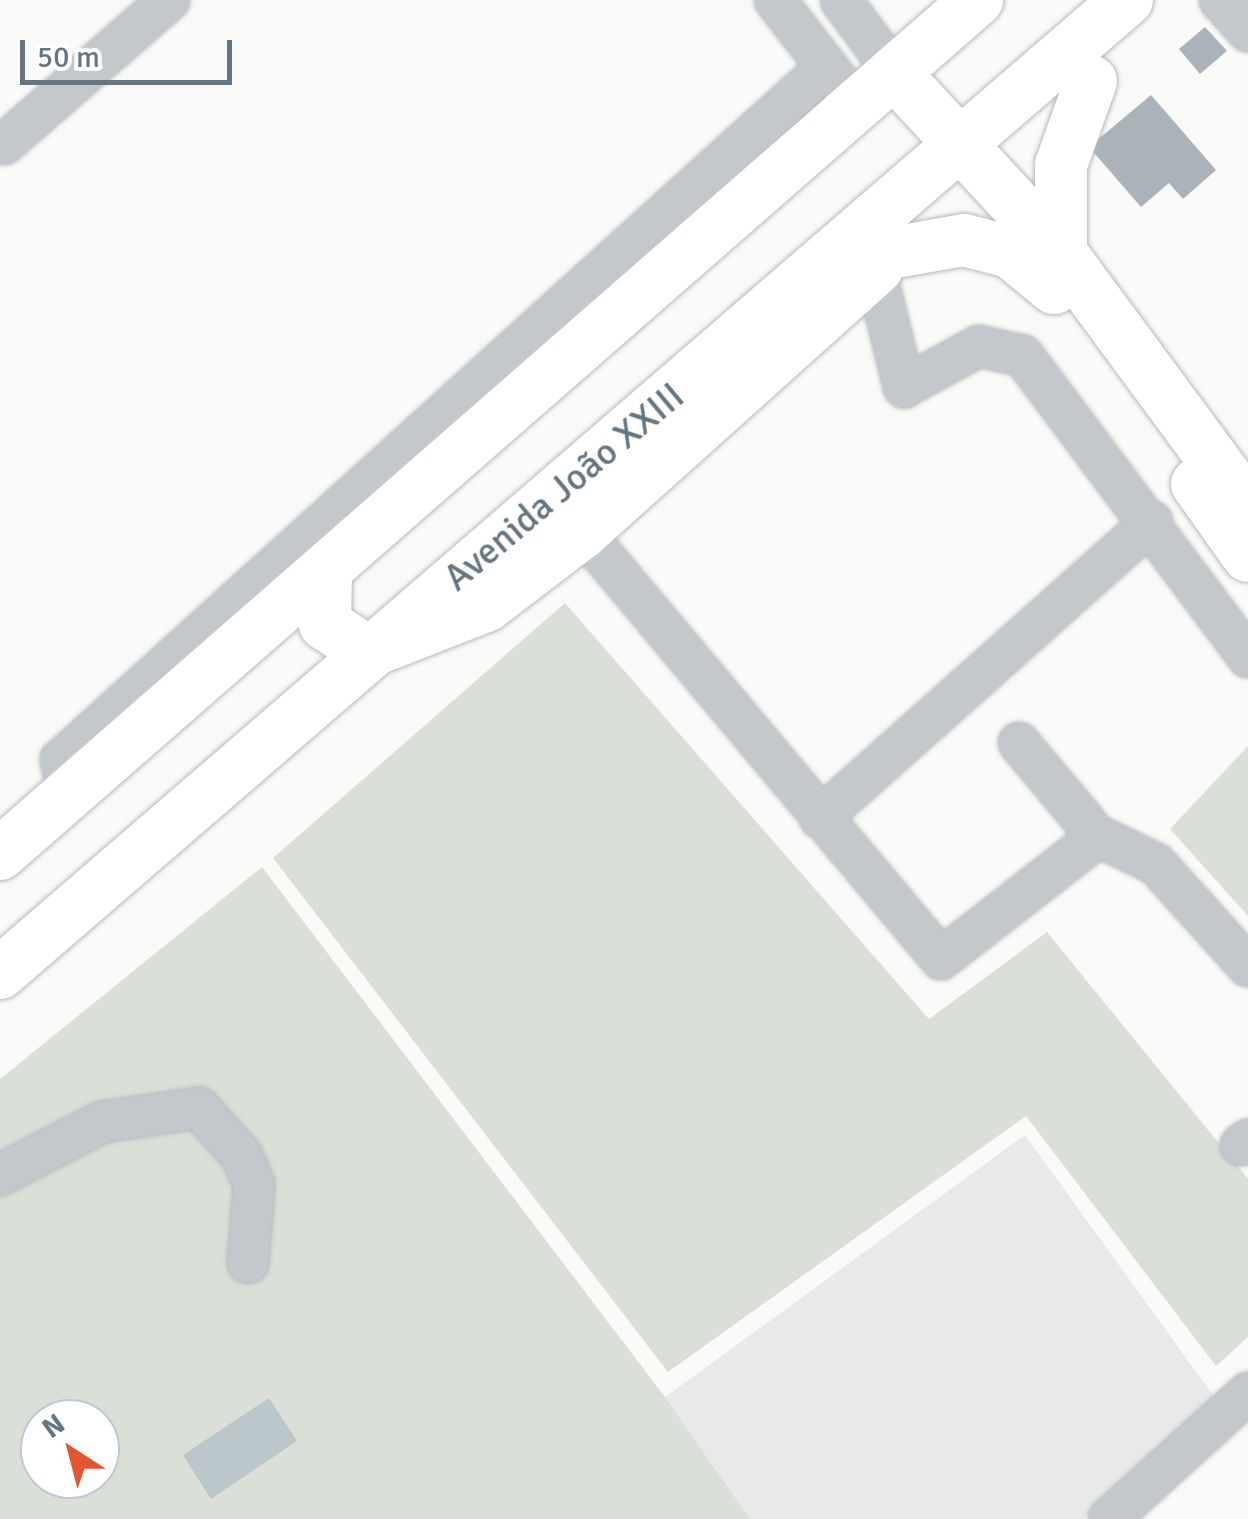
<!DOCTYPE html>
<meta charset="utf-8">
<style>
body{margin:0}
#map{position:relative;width:1248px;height:1519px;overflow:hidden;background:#fafaf8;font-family:Signika,sans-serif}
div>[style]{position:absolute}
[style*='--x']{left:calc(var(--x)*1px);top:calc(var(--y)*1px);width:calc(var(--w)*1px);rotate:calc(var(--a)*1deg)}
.built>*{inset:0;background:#e8e9e9}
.green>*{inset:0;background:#dadfd7}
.water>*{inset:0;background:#bbc7cb}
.building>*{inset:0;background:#aab3b9}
.roads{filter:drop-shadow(0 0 2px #b5babe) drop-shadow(0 0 2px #b5babe)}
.minor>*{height:40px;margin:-20px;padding:0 20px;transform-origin:20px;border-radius:20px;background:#c3c8cc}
.major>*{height:52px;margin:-26px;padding:0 26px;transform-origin:26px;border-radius:26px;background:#fff}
span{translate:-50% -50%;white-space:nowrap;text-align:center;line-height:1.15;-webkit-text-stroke:10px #fff;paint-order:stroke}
.street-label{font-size:38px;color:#657683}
.north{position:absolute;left:20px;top:1399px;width:100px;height:100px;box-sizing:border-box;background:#fff;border:2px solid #c1c8cd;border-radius:50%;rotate:324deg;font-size:28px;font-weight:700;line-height:40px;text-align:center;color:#657683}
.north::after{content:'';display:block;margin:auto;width:35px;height:45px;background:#e4572e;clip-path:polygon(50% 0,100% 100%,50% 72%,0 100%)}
.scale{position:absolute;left:20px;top:40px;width:212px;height:45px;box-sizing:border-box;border:5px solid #657683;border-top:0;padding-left:12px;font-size:30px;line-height:35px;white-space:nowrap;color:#657683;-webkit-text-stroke:8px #fff;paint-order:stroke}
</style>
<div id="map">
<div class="built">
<div style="clip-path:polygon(1025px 1135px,1215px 1398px,1083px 1519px,750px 1519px,665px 1397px)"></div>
</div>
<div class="green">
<div style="clip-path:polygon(565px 603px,929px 1019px,1047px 932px,1248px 1179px,1248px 1337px,1216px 1366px,1026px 1116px,668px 1372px,273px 858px)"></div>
<div style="clip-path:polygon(1248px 746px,1248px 916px,1170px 829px)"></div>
<div style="clip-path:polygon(evenodd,262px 867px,665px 1397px,750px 1519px,0 1519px,0 1079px,262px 867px,40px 1419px,100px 1419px,100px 1479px,40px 1479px,40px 1419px)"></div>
</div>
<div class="water">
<div style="clip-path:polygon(269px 1398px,297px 1441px,211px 1499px,183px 1455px)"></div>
</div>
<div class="building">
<div style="clip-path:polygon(1205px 27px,1227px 51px,1200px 74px,1179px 49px)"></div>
<div style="clip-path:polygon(1151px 95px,1216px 170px,1183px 199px,1169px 183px,1141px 207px,1089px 147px)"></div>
</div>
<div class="roads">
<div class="minor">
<div style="--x:775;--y:0;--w:111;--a:52.3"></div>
<div style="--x:841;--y:0;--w:93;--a:53.7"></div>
<div style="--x:1220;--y:0;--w:42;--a:47.9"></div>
<div style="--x:4;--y:144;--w:219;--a:-41.1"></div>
<div style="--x:875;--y:269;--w:122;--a:76.2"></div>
<div style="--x:904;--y:387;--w:85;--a:-28.7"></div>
<div style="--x:979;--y:346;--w:45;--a:12.8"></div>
<div style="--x:1023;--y:356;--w:376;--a:53.2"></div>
<div style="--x:583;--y:532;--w:557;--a:50.02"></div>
<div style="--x:941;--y:959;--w:189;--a:-37.9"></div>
<div style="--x:1090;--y:843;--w:19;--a:-99"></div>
<div style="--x:1087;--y:824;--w:106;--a:-130"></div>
<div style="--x:68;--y:794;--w:35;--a:-102"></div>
<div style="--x:61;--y:760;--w:1033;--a:-42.14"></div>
<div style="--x:820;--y:818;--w:445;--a:-41.7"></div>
<div style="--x:1092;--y:833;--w:71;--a:25.8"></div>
<div style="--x:1156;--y:864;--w:137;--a:48"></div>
<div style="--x:1241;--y:1145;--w:9;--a:-36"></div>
<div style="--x:0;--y:1175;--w:115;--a:-27.5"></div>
<div style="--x:102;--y:1122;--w:98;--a:-8.2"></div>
<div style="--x:199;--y:1108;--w:64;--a:48.1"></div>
<div style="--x:242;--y:1156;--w:30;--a:67"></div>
<div style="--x:254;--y:1184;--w:79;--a:94.3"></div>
<div style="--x:1109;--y:1519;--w:188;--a:-42.2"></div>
</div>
<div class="major">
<div style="--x:896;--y:75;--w:243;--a:47.2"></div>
<div style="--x:1061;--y:253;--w:315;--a:53.6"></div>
<div style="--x:896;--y:252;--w:69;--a:-10"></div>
<div style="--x:964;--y:240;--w:48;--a:14.6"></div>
<div style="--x:1010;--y:252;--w:57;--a:39.3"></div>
<div style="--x:1061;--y:253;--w:88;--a:-90"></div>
<div style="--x:1061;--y:165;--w:89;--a:-70.3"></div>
<div style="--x:1197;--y:484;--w:88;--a:54.7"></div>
<div style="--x:326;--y:576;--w:48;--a:91.2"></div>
<div style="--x:325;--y:624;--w:51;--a:33.1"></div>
<div style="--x:368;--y:652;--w:127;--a:-21.3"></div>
<div style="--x:486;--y:606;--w:122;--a:-37.3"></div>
<div style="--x:583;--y:532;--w:395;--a:-41.9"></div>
<div style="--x:0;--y:854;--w:1298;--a:-41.16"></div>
<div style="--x:0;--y:973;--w:1489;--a:-40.81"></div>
</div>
</div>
<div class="street-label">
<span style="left:564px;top:487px;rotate:-40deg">Avenida João XXIII</span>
</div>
<div class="north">N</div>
<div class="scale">50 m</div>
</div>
